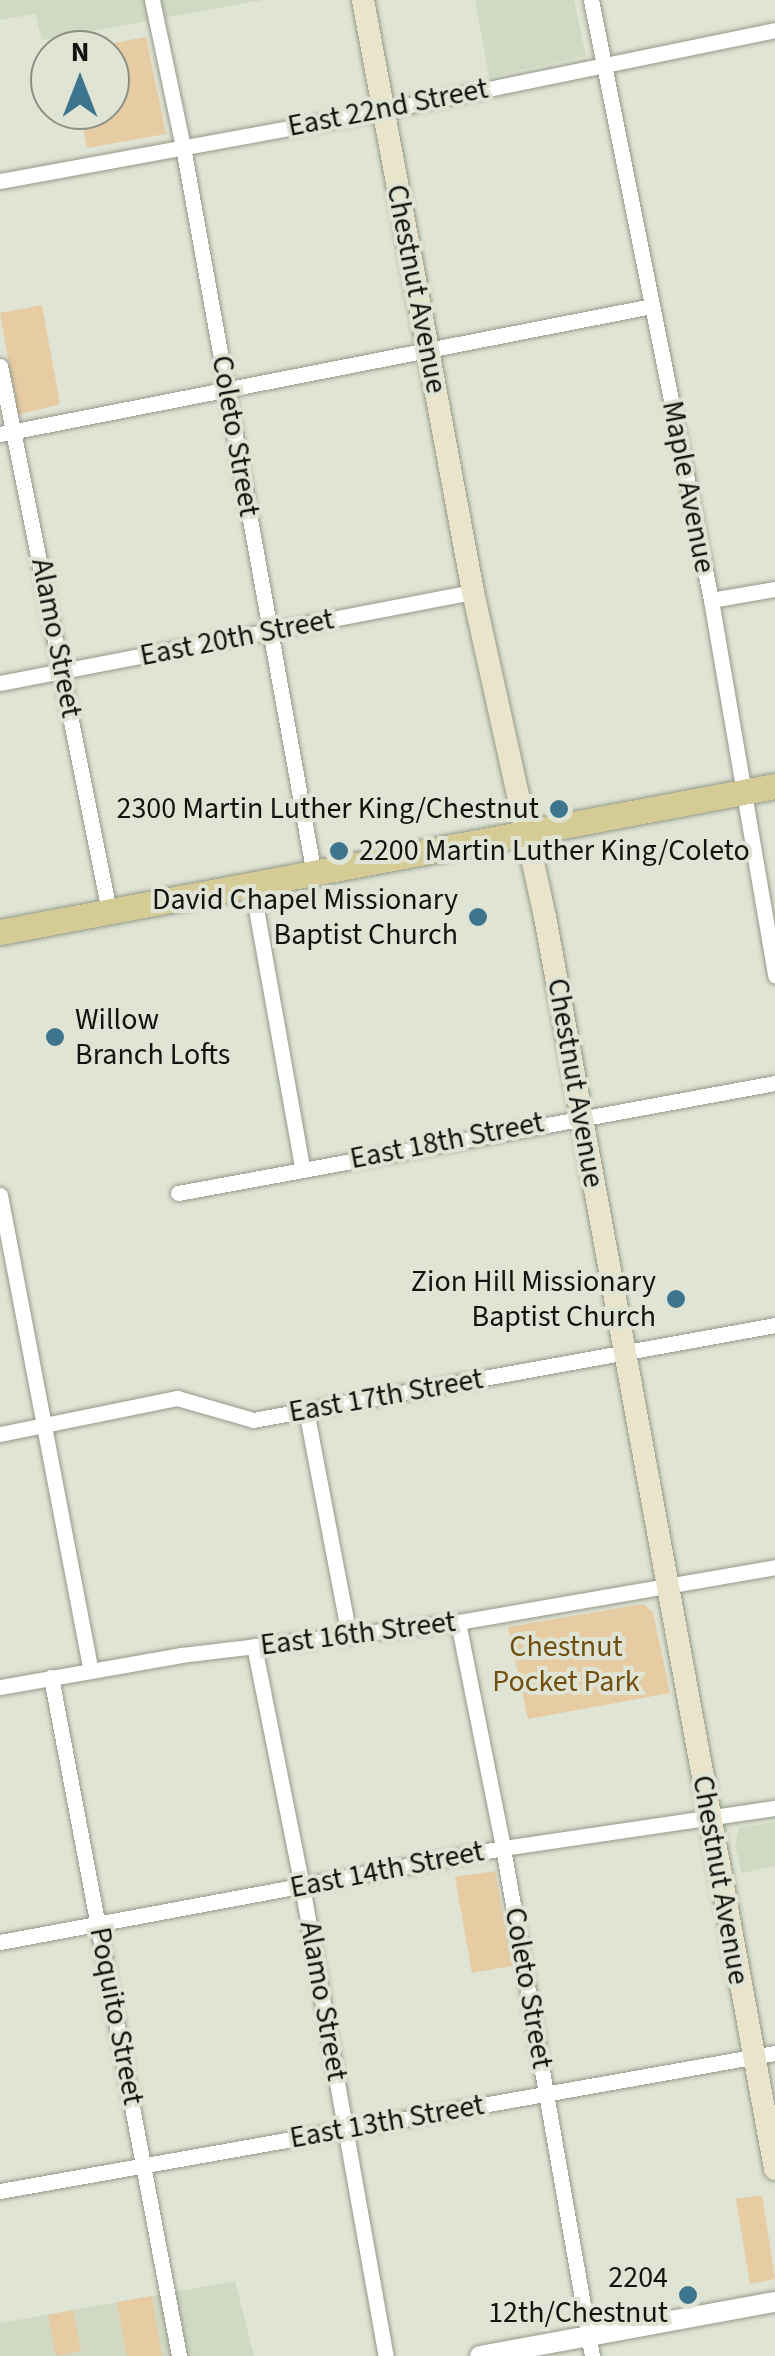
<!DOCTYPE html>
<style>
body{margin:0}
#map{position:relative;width:775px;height:2356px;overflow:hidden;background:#dfe4d4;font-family:"Source Sans 3",sans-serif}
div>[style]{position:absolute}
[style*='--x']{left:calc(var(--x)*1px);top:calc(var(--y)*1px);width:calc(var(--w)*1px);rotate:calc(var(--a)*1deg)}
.built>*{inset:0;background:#d2d9c3}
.green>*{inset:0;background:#e6cba3}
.roads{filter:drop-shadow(0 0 2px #94998a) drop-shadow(0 0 2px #94998a)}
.minor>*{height:15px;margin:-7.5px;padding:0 7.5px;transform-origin:7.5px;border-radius:7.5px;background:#fff}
.tertiary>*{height:20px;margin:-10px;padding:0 10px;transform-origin:10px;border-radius:10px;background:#fff}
.secondary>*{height:22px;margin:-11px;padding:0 11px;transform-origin:11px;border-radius:11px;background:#eae5ca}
.primary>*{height:25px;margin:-12.5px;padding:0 12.5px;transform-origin:12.5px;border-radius:12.5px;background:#d5cb94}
.dots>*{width:28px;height:28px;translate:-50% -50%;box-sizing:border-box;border:5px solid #dfe4d4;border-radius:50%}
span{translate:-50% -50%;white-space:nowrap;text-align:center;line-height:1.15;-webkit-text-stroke:8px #dfe4d4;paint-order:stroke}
.street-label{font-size:30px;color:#12140f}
.poi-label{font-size:30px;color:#12140f}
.right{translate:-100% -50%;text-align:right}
.left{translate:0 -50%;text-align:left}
.park-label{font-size:30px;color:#704f10}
.north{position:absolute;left:30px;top:30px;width:100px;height:100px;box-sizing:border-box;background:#dfe4d4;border:2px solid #8d9185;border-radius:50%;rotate:0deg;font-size:28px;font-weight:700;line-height:40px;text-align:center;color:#12140f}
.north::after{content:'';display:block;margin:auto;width:35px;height:45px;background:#3d758f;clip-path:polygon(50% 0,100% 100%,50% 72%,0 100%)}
</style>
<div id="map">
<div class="built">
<div style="clip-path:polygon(0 0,263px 0,42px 40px,35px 14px,0 20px)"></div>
<div style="clip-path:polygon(475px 0,574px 0,586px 56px,489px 77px)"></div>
<div style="clip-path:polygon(775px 1822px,775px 1866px,742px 1873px,735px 1845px,739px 1828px)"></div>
<div style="clip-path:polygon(235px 2281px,254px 2356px,0 2356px,0 2323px)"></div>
</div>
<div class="green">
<div style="clip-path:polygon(146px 37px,166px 134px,87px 148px,80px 110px,110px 110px,110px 50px,77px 50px)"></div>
<div style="clip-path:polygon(42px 305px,60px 404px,18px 415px,0 313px)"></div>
<div style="clip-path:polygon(643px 1604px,653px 1612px,670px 1693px,528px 1719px,508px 1627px)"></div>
<div style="clip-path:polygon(495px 1871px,512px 1966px,472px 1973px,455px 1877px)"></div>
<div style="clip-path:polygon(762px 2195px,775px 2279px,750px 2284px,736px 2199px)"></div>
<div style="clip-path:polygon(152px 2296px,162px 2356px,127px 2356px,117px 2302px)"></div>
<div style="clip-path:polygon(73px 2310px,81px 2351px,56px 2356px,48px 2315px)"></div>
</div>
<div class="roads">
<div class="minor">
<div style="--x:152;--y:0;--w:150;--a:78.1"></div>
<div style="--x:183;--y:147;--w:739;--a:79.79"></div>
<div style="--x:591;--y:0;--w:612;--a:78.69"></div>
<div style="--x:711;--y:600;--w:381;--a:80.3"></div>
<div style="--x:0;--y:181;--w:387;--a:-10.4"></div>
<div style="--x:381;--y:111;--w:402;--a:-11.6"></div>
<div style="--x:0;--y:366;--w:556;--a:78.69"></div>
<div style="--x:0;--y:434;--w:664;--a:-11.11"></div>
<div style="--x:711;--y:600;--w:65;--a:-9.8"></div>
<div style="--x:0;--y:683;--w:482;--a:-10.9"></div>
<div style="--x:252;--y:886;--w:286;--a:79.9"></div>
<div style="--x:178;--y:1193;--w:607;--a:-10.44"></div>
<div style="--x:0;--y:1195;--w:484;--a:79.2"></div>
<div style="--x:306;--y:1410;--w:230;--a:79.2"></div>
<div style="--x:0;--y:1434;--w:181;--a:-11.5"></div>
<div style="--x:177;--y:1398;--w:79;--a:16.1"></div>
<div style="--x:253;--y:1420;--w:531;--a:-10.31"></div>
<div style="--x:458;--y:1622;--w:230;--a:78.7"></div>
<div style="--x:503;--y:1848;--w:516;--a:80.06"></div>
<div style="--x:254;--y:1646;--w:245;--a:78.7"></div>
<div style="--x:302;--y:1886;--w:477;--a:79.9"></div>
<div style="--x:51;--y:1677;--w:691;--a:79.32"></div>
<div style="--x:0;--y:1687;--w:184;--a:-10"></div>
<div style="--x:181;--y:1655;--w:279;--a:-6.8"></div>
<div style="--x:458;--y:1622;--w:322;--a:-9.8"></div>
<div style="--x:0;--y:1942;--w:512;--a:-10.59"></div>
<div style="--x:503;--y:1848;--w:275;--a:-8.4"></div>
<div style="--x:0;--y:2191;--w:787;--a:-10.1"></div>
</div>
<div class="tertiary">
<div style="--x:480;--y:2356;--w:300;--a:-10.4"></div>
</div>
<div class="secondary">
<div style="--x:363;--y:0;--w:602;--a:79.47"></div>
<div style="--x:473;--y:592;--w:333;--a:77.5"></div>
<div style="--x:545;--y:917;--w:1273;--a:79.59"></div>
</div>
<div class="primary">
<div style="--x:0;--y:932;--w:789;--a:-10.67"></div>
</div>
</div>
<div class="dots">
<div style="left:559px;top:809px;background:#3d758f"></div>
<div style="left:339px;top:851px;background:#3d758f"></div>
<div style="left:478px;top:917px;background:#3d758f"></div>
<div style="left:55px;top:1037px;background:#3d758f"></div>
<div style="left:676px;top:1299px;background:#3d758f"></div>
<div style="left:688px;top:2295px;background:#3d758f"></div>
</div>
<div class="street-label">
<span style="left:388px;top:108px;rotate:-11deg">East 22nd Street</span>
<span style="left:416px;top:289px;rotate:79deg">Chestnut Avenue</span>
<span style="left:235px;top:436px;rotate:80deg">Coleto Street</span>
<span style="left:688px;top:487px;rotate:79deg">Maple Avenue</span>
<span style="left:56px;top:638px;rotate:79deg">Alamo Street</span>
<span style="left:237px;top:638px;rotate:-11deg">East 20th Street</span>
<span style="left:575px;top:1083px;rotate:80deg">Chestnut Avenue</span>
<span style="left:447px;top:1141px;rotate:-11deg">East 18th Street</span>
<span style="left:386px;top:1396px;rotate:-10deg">East 17th Street</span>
<span style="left:358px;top:1634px;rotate:-7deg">East 16th Street</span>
<span style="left:387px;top:1870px;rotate:-11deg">East 14th Street</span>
<span style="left:720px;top:1880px;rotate:80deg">Chestnut Avenue</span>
<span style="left:528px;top:1988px;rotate:80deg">Coleto Street</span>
<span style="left:323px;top:2001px;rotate:80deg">Alamo Street</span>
<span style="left:116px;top:2016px;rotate:79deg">Poquito Street</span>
<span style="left:387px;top:2122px;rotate:-10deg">East 13th Street</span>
</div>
<div class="poi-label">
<span class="right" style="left:539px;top:809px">2300 Martin Luther King/Chestnut</span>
<span class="left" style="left:359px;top:851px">2200 Martin Luther King/Coleto</span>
<span class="right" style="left:458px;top:917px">David Chapel Missionary<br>Baptist Church</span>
<span class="left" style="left:75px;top:1037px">Willow<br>Branch Lofts</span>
<span class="right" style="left:656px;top:1299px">Zion Hill Missionary<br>Baptist Church</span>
<span class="right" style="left:668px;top:2295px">2204<br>12th/Chestnut</span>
</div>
<div class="park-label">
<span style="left:566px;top:1664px">Chestnut<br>Pocket Park</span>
</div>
<div class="north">N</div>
</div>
